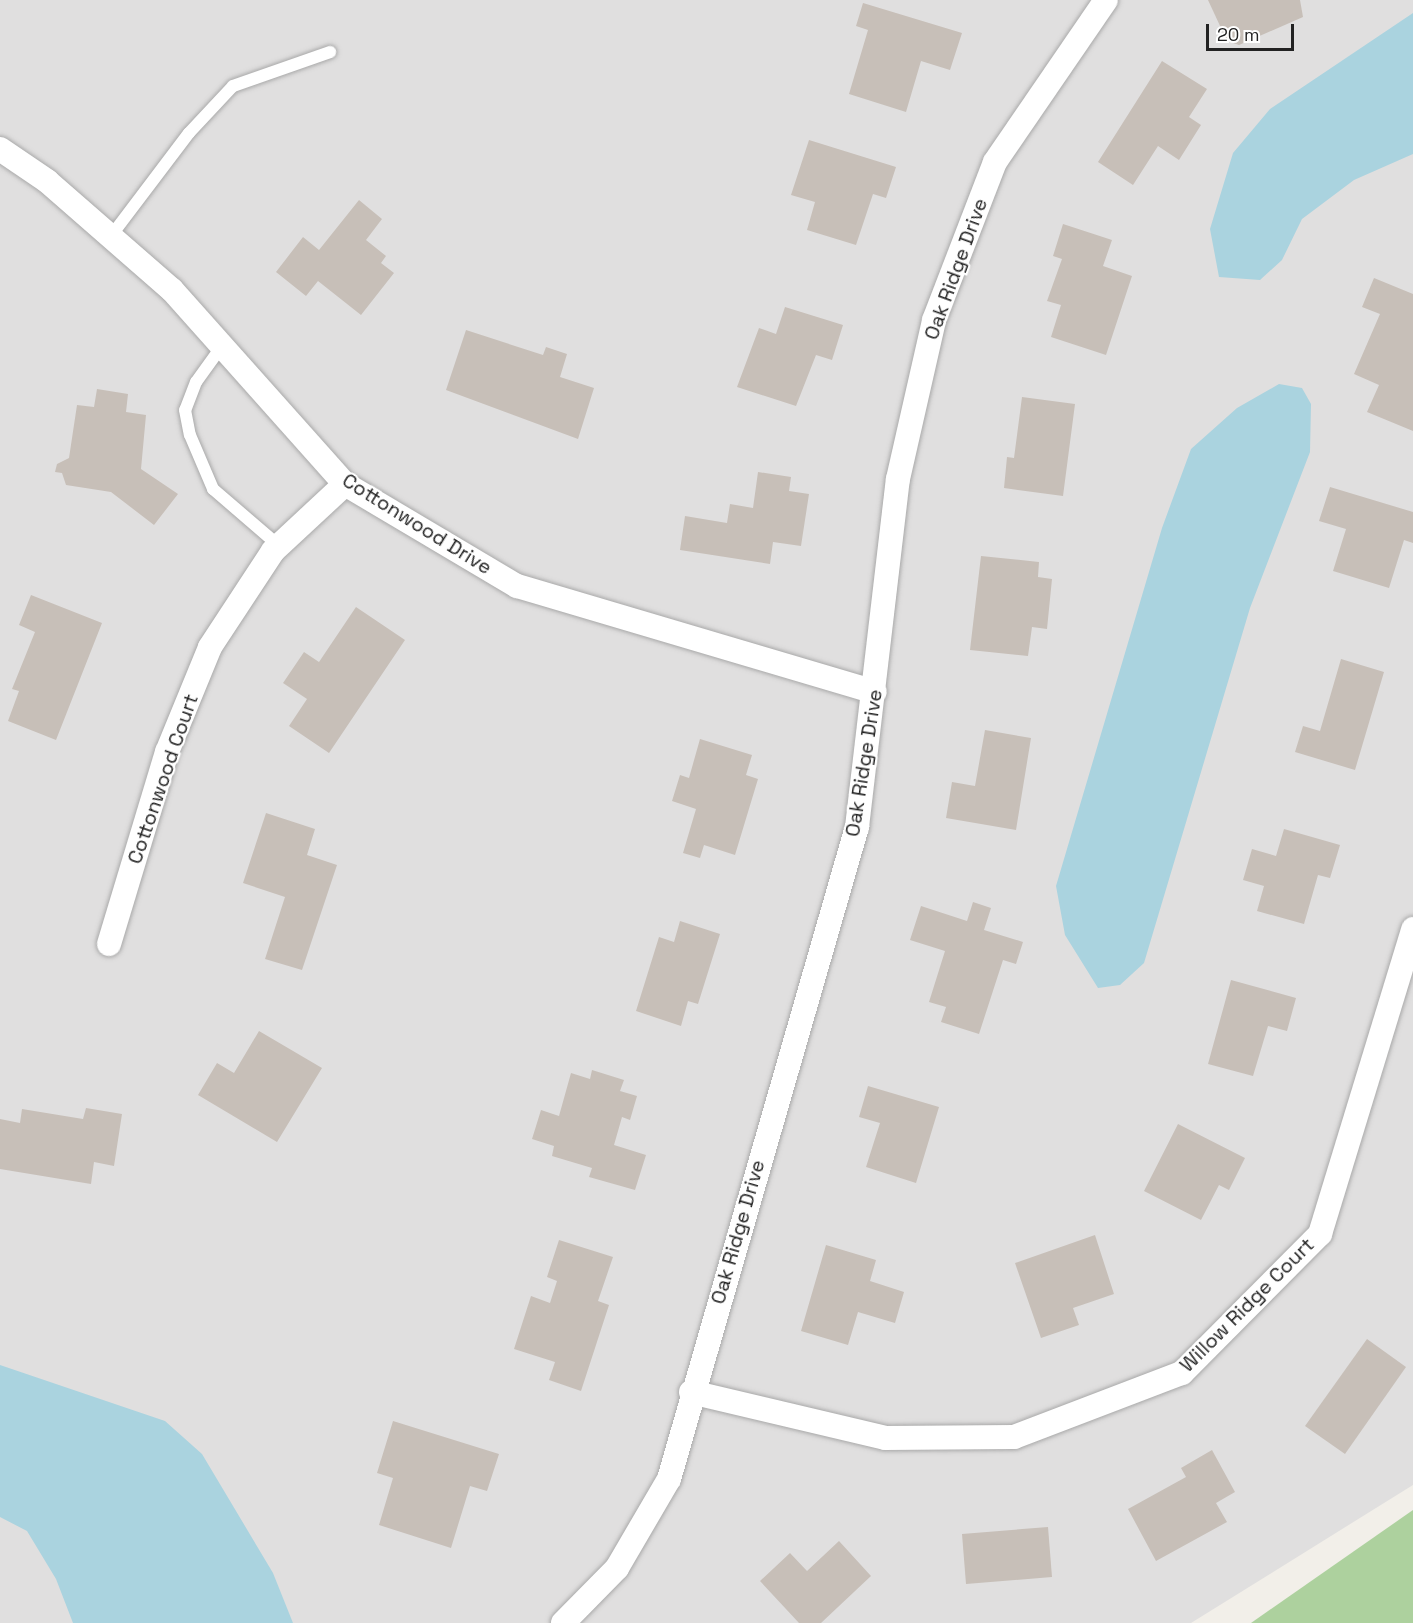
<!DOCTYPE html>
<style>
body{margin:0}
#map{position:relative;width:1413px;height:1623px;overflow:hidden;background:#f2efe9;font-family:"Space Grotesk",sans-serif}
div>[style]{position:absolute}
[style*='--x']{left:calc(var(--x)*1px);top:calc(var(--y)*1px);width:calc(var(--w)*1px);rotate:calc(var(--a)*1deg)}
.residential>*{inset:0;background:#e0dfdf}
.forest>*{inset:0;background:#add19e}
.water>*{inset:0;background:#aad3df}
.building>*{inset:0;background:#c7bfb8}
.roads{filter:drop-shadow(0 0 2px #a9a9a9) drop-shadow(0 0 2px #a9a9a9)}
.lane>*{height:12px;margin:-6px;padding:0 6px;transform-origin:6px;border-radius:6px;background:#fff}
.street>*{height:24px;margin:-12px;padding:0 12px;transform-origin:12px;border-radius:12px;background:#fff}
span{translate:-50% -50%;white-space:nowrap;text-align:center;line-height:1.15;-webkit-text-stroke:4.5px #fff;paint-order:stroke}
.street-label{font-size:20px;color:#222}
.scale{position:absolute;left:1206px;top:24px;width:88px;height:27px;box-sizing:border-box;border:3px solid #222;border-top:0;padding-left:8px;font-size:18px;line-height:21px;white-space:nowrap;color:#222;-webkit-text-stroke:4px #fff;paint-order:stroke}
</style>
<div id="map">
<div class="residential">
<div style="clip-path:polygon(0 0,1413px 0,1413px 1485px,1191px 1623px,0 1623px)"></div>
</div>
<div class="forest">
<div style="clip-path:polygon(1413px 1510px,1413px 1623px,1251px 1623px)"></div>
</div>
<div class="water">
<div style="clip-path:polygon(1413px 13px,1413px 154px,1354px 180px,1302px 219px,1282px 260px,1260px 280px,1219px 277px,1210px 229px,1233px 153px,1270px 109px)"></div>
<div style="clip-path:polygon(1279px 384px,1302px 388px,1311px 404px,1310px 452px,1250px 608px,1144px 963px,1120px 985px,1098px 988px,1065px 935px,1056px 886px,1162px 528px,1191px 449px,1237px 408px)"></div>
<div style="clip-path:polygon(0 1365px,165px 1421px,202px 1454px,273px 1573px,293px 1623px,73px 1623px,56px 1579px,27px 1531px,0 1517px)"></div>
</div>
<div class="building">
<div style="clip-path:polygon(1208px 0,1300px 0,1303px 17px,1239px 45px,1227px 41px)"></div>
<div style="clip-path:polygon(863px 3px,962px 33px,950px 70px,921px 61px,906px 112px,849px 94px,868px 30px,856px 26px)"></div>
<div style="clip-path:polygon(1162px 61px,1207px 89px,1189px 117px,1201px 125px,1179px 160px,1158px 146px,1133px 185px,1098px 162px)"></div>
<div style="clip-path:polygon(809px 140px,896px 167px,886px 198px,873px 194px,856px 245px,807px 230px,815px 202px,791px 195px)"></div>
<div style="clip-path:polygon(359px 200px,382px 219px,366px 240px,386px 256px,381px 263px,394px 273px,361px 315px,318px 281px,306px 296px,276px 272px,303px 237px,319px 250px)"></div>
<div style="clip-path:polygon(1063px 224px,1112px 240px,1103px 266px,1132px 276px,1106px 355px,1051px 337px,1061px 305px,1047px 301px,1062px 259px,1053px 256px)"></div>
<div style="clip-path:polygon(1374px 278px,1413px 294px,1413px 431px,1367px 412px,1379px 385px,1354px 374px,1380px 314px,1362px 307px)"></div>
<div style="clip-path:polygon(785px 307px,843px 325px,832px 360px,816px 355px,796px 406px,737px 387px,759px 328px,776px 334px)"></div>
<div style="clip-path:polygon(466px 330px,543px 355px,546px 347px,567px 354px,560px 377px,594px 388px,578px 439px,446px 390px)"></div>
<div style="clip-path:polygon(97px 389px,128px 394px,126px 412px,146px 415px,141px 469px,178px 494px,154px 525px,111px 492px,66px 485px,62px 473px,55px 472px,57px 464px,69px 458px,77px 405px,94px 407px)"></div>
<div style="clip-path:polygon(1022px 397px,1075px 404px,1063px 496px,1004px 488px,1007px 457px,1014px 458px)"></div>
<div style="clip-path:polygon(758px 472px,791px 477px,789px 491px,809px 494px,801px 546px,773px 542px,770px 564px,680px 550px,685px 516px,727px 523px,730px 504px,753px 508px)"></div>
<div style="clip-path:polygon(1330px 487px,1413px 512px,1413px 543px,1404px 540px,1389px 588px,1333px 571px,1346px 529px,1319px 521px)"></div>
<div style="clip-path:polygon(981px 556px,1039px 562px,1038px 577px,1052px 579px,1047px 629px,1032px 627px,1028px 656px,970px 650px)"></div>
<div style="clip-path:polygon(31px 595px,102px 623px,56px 740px,8px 721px,19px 691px,12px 689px,35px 632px,19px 625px)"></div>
<div style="clip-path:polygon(356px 607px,405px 640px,329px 753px,289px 726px,307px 699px,283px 683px,304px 652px,319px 662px)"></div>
<div style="clip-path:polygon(1341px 659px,1384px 672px,1355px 770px,1295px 752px,1303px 726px,1320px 731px)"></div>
<div style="clip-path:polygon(985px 730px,1031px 738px,1016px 830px,946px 818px,952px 782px,975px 786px)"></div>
<div style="clip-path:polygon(700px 739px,752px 755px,746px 775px,758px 779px,735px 855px,704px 845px,700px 858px,683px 853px,696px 809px,672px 801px,680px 775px,689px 778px)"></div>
<div style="clip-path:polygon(266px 813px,315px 829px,307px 855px,337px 865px,302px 970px,265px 959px,285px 897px,243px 883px)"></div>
<div style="clip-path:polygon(1284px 829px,1340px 845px,1330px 878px,1318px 875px,1304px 924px,1257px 911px,1264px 886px,1243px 880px,1252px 849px,1276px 856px)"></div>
<div style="clip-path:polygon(973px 902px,991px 908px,984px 930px,1023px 942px,1016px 964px,1003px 960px,979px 1034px,941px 1022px,946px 1007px,929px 1002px,945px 951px,910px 940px,921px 906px,967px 921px)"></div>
<div style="clip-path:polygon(680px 921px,720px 934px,698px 1004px,688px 1001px,681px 1026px,636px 1011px,659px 937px,674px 942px)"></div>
<div style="clip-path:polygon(1231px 980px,1296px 998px,1287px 1031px,1268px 1026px,1253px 1076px,1208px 1064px)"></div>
<div style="clip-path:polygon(259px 1031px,322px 1068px,277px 1142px,198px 1095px,217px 1063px,234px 1073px)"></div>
<div style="clip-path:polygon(592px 1070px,624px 1080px,620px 1091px,637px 1096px,630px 1120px,622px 1117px,614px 1145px,646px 1155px,635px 1190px,589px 1177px,592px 1168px,552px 1156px,554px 1146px,532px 1139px,541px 1110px,559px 1116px,571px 1073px,590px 1079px)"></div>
<div style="clip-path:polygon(868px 1086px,939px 1107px,916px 1183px,866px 1167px,880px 1123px,859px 1117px)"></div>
<div style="clip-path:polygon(86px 1108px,122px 1114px,114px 1166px,94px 1162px,91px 1184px,0 1169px,0 1119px,20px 1123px,22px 1109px,83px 1119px)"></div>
<div style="clip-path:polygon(1178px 1124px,1245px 1158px,1229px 1190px,1219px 1185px,1201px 1220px,1144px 1191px)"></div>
<div style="clip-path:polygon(1095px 1235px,1114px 1294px,1073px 1308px,1079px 1325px,1041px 1338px,1015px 1263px)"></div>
<div style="clip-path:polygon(559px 1240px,613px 1257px,598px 1301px,609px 1305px,581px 1391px,549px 1380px,555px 1362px,514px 1349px,531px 1296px,550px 1303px,557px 1281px,547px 1277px)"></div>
<div style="clip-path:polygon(826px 1245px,876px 1260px,870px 1281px,904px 1292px,895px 1323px,858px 1312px,848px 1345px,801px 1331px)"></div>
<div style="clip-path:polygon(1367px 1339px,1406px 1367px,1345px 1454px,1305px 1426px)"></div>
<div style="clip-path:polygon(393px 1421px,499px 1454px,487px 1491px,470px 1486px,451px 1548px,379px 1525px,393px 1478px,377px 1473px)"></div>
<div style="clip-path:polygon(1212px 1450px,1235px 1492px,1216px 1503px,1227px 1522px,1156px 1561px,1128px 1509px,1186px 1477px,1181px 1468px)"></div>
<div style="clip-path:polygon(1048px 1527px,1052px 1577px,966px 1584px,962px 1534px)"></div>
<div style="clip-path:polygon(839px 1541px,871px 1576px,821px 1623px,799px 1623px,760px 1581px,790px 1553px,807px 1571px)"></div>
</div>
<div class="roads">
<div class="lane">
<div style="--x:111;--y:236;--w:129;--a:-52.9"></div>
<div style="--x:189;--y:133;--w:64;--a:-46.9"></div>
<div style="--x:233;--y:86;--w:103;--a:-19.3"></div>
<div style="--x:222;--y:346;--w:44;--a:125.8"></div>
<div style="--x:196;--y:382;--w:30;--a:111"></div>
<div style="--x:185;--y:410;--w:25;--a:79"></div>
<div style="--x:190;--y:435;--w:59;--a:66.9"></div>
<div style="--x:213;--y:489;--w:86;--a:40.7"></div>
</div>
<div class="street">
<div style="--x:0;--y:149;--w:57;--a:34.2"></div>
<div style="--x:47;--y:181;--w:166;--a:41.1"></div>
<div style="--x:172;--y:290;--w:260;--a:48.3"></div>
<div style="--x:345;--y:484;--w:200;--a:30.7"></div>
<div style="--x:517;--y:586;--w:373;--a:16.5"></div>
<div style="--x:109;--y:944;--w:201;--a:-73.2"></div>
<div style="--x:167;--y:752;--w:113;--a:-67.7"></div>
<div style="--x:210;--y:647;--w:115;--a:-56.7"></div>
<div style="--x:273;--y:551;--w:98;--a:-42.9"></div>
<div style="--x:691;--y:1392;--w:199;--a:13.3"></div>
<div style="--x:885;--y:1438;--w:129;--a:-0.4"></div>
<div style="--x:1014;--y:1437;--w:180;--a:-20.9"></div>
<div style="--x:1182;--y:1373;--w:196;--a:-45.2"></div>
<div style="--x:1320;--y:1234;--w:319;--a:-73"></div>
<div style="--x:563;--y:1623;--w:77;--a:-45.5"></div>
<div style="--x:617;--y:1568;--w:103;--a:-59.7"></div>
<div style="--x:669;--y:1479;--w:679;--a:-73.92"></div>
<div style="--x:857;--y:827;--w:350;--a:-83.3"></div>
<div style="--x:898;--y:479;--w:163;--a:-77.2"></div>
<div style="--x:934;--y:320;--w:169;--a:-68.9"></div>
<div style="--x:995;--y:162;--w:196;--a:-55.6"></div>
</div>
</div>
<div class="street-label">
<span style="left:956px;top:269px;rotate:-70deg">Oak Ridge Drive</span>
<span style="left:417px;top:524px;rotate:32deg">Cottonwood Drive</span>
<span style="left:864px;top:763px;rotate:-81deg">Oak Ridge Drive</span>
<span style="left:163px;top:779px;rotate:-71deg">Cottonwood Court</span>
<span style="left:738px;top:1232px;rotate:-74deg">Oak Ridge Drive</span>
<span style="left:1247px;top:1305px;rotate:-45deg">Willow Ridge Court</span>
</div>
<div class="scale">20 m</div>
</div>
